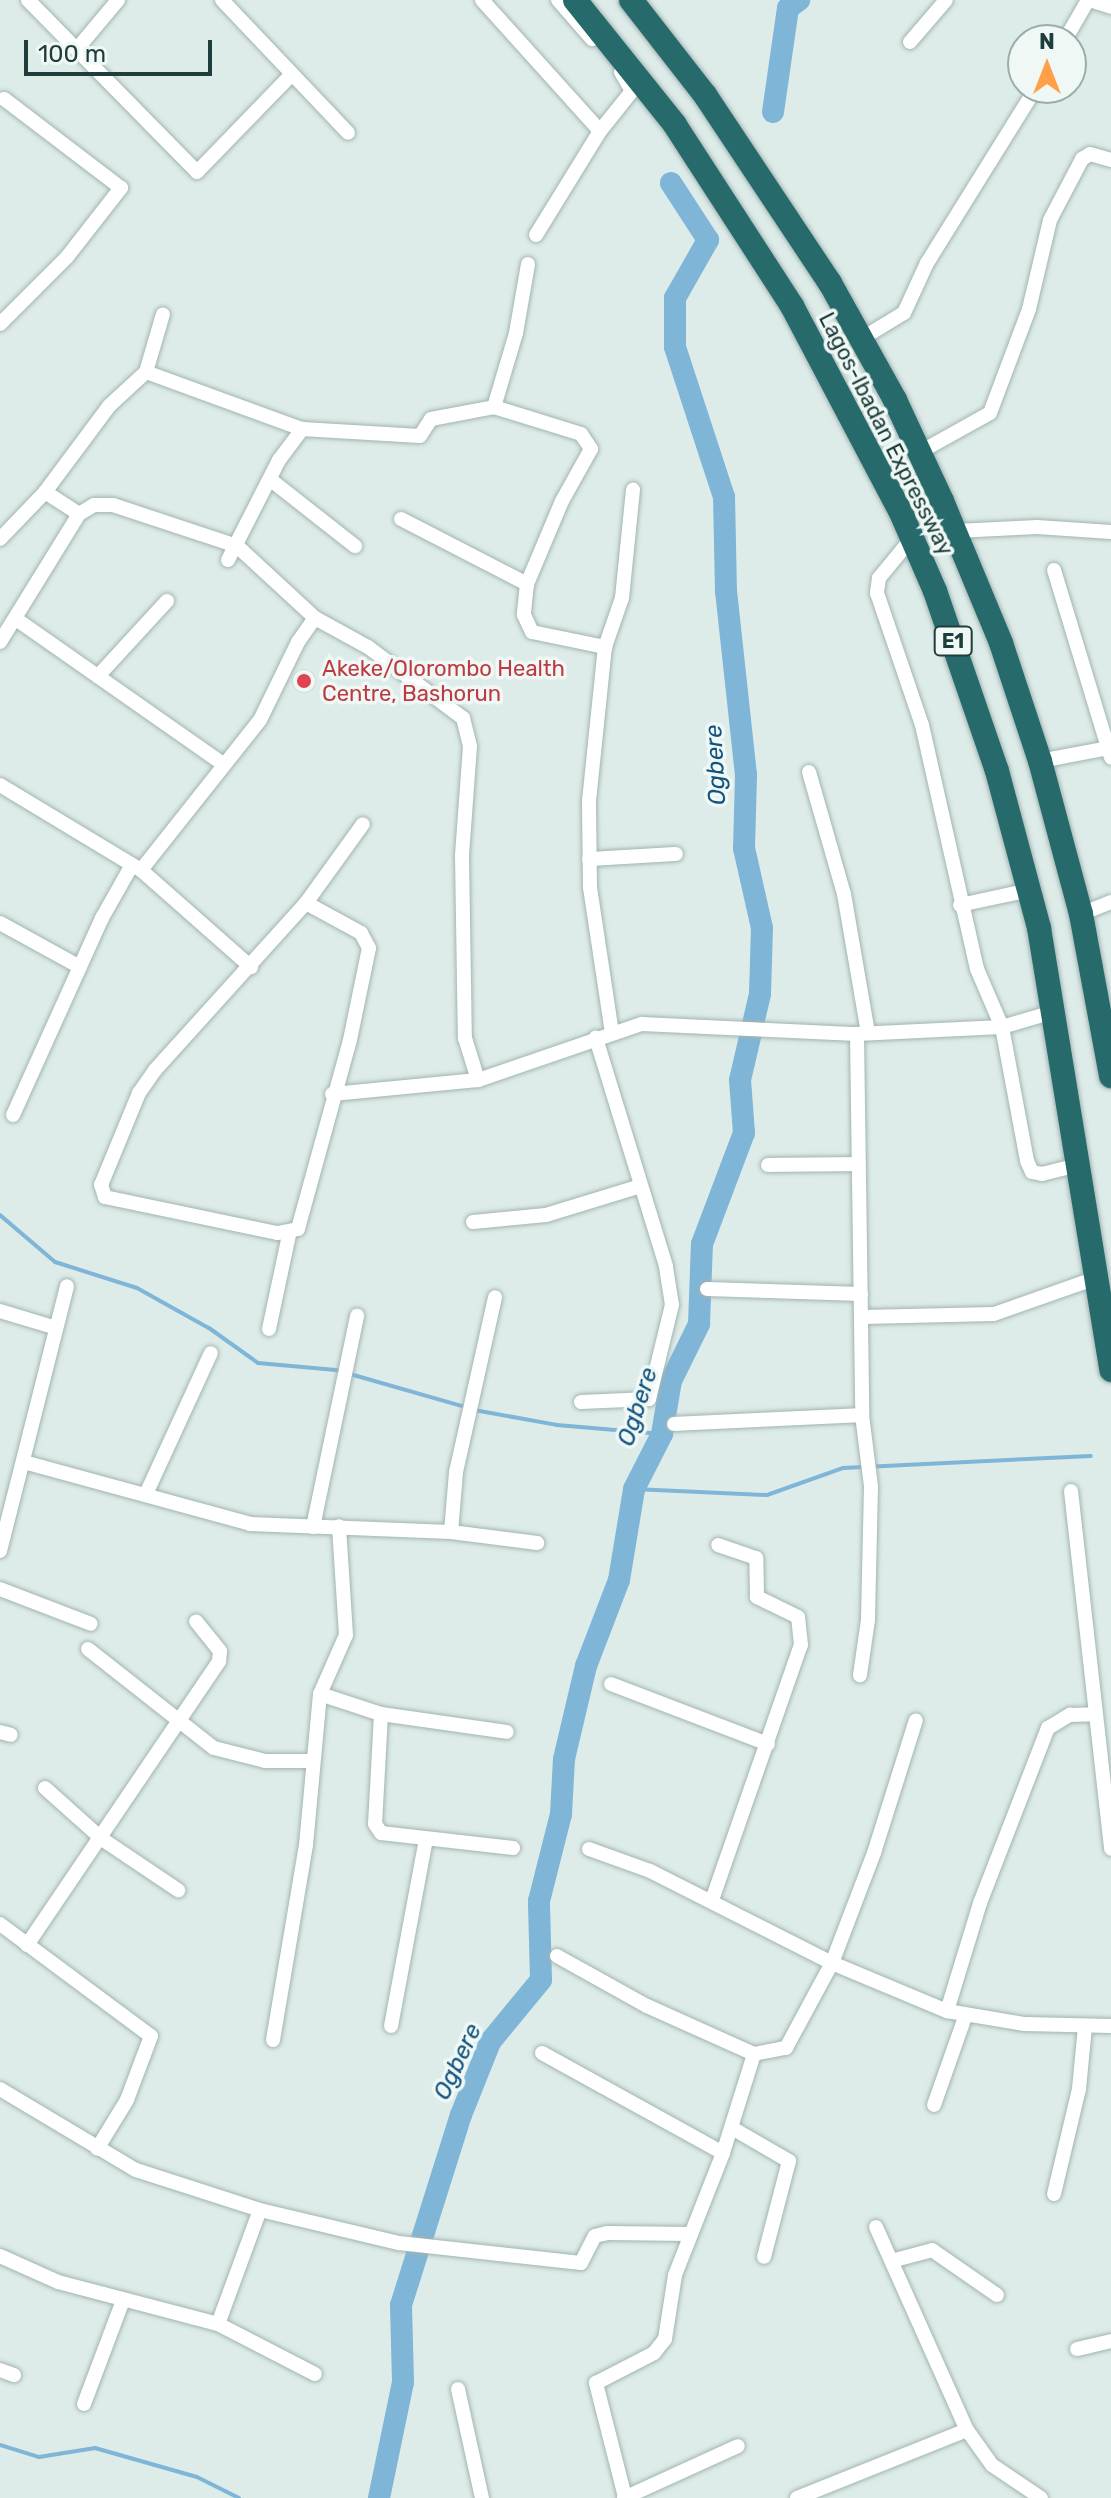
<!DOCTYPE html>
<style>
body{margin:0}
#map{position:relative;width:1111px;height:2498px;overflow:hidden;background:#deece9;font-family:Rubik,sans-serif}
div>[style]{position:absolute}
[style*='--x']{left:calc(var(--x)*1px);top:calc(var(--y)*1px);width:calc(var(--w)*1px);rotate:calc(var(--a)*1deg)}
.built>*{inset:0;background:#ccdcd8}
.round{border-radius:50%}
.stream>*{height:4px;margin:-2px;padding:0 2px;transform-origin:2px;border-radius:2px;background:#7fb5d7}
.river>*{height:22px;margin:-11px;padding:0 11px;transform-origin:11px;border-radius:11px;background:#7fb5d7}
.roads{filter:drop-shadow(0 0 2px #a1b4b2) drop-shadow(0 0 2px #a1b4b2)}
.minor>*{height:14px;margin:-7px;padding:0 7px;transform-origin:7px;border-radius:7px;background:#fff}
.motorway>*{height:24px;margin:-12px;padding:0 12px;transform-origin:12px;border-radius:12px;background:#276a6c}
.dots>*{width:22px;height:22px;translate:-50% -50%;box-sizing:border-box;border:4px solid #eff8f5;border-radius:50%}
span{translate:-50% -50%;white-space:nowrap;text-align:center;line-height:1.15;-webkit-text-stroke:7px #eff8f5;paint-order:stroke}
.shield-label span{padding:2px 6px;background:#eff8f5;border:2px solid;border-radius:6px;-webkit-text-stroke-width:0}
.shield-label{font-size:20px;color:#1e3d3c;font-weight:700}
.street-label{font-size:22px;color:#1e3d3c}
.health-label{font-size:22px;color:#be3a42}
.left{translate:0 -50%;text-align:left}
.water-label{font-size:24px;color:#12537f;font-style:italic}
.north{position:absolute;left:1007px;top:24px;width:80px;height:80px;box-sizing:border-box;background:#eff8f5;border:2px solid #9badab;border-radius:50%;rotate:0deg;font-size:22px;font-weight:700;line-height:32px;text-align:center;color:#1e3d3c}
.north::after{content:'';display:block;margin:auto;width:28px;height:36px;background:#ffa049;clip-path:polygon(50% 0,100% 100%,50% 72%,0 100%)}
.scale{position:absolute;left:24px;top:40px;width:188px;height:36px;box-sizing:border-box;border:4px solid #1e3d3c;border-top:0;padding-left:10px;font-size:24px;line-height:28px;white-space:nowrap;color:#1e3d3c;-webkit-text-stroke:6px #eff8f5;paint-order:stroke}
</style>
<div id="map">
<div class="built">
<div class="round" style="left:292px;top:669px;width:24px;height:24px"></div>
</div>
<div class="stream">
<div style="--x:0;--y:1215;--w:72;--a:40.5"></div>
<div style="--x:55;--y:1262;--w:86;--a:17.6"></div>
<div style="--x:137;--y:1288;--w:82;--a:29.1"></div>
<div style="--x:209;--y:1328;--w:60;--a:35.5"></div>
<div style="--x:258;--y:1363;--w:78;--a:5.1"></div>
<div style="--x:336;--y:1370;--w:134;--a:16"></div>
<div style="--x:474;--y:1410;--w:84;--a:10.2"></div>
<div style="--x:557;--y:1425;--w:105;--a:4.9"></div>
<div style="--x:634;--y:1489;--w:133;--a:2.6"></div>
<div style="--x:767;--y:1495;--w:81;--a:-19.6"></div>
<div style="--x:843;--y:1468;--w:248;--a:-2.8"></div>
<div style="--x:0;--y:2445;--w:41;--a:17.1"></div>
<div style="--x:39;--y:2457;--w:57;--a:-9.1"></div>
<div style="--x:95;--y:2448;--w:106;--a:15.9"></div>
<div style="--x:197;--y:2477;--w:47;--a:26.6"></div>
</div>
<div class="river">
<div style="--x:773;--y:112;--w:105;--a:-81.8"></div>
<div style="--x:788;--y:8;--w:14;--a:-36"></div>
<div style="--x:379;--y:2498;--w:118;--a:-78.3"></div>
<div style="--x:403;--y:2382;--w:77;--a:-91.5"></div>
<div style="--x:401;--y:2305;--w:199;--a:-72.5"></div>
<div style="--x:461;--y:2115;--w:79;--a:-68.3"></div>
<div style="--x:490;--y:2042;--w:80;--a:-50.6"></div>
<div style="--x:541;--y:1980;--w:79;--a:-91.5"></div>
<div style="--x:539;--y:1901;--w:90;--a:-75.8"></div>
<div style="--x:561;--y:1814;--w:55;--a:-86.9"></div>
<div style="--x:564;--y:1759;--w:96;--a:-76.7"></div>
<div style="--x:586;--y:1666;--w:92;--a:-69"></div>
<div style="--x:619;--y:1580;--w:92;--a:-80.6"></div>
<div style="--x:634;--y:1489;--w:62;--a:-63"></div>
<div style="--x:662;--y:1434;--w:54;--a:-80.4"></div>
<div style="--x:671;--y:1381;--w:64;--a:-63.8"></div>
<div style="--x:699;--y:1324;--w:80;--a:-87.9"></div>
<div style="--x:702;--y:1244;--w:119;--a:-69.3"></div>
<div style="--x:744;--y:1133;--w:53;--a:-94.3"></div>
<div style="--x:740;--y:1080;--w:88;--a:-76.9"></div>
<div style="--x:760;--y:994;--w:66;--a:-88.3"></div>
<div style="--x:762;--y:928;--w:82;--a:-102.7"></div>
<div style="--x:744;--y:848;--w:73;--a:-88.4"></div>
<div style="--x:746;--y:775;--w:184;--a:-96.2"></div>
<div style="--x:726;--y:592;--w:95;--a:-91.2"></div>
<div style="--x:724;--y:497;--w:158;--a:-108.1"></div>
<div style="--x:675;--y:347;--w:49;--a:-90"></div>
<div style="--x:675;--y:298;--w:67;--a:-60.4"></div>
<div style="--x:708;--y:240;--w:68;--a:-123"></div>
</div>
<div class="roads">
<div class="minor">
<div style="--x:28;--y:0;--w:241;--a:45.5"></div>
<div style="--x:197;--y:172;--w:135;--a:-45.9"></div>
<div style="--x:222;--y:0;--w:183;--a:46.5"></div>
<div style="--x:482;--y:0;--w:176;--a:48"></div>
<div style="--x:558;--y:0;--w:52;--a:48.9"></div>
<div style="--x:1090;--y:0;--w:22;--a:18"></div>
<div style="--x:1065;--y:40;--w:46;--a:-60.1"></div>
<div style="--x:910;--y:42;--w:55;--a:-49.4"></div>
<div style="--x:77;--y:49;--w:64;--a:-50.1"></div>
<div style="--x:536;--y:235;--w:122;--a:-58.4"></div>
<div style="--x:600;--y:131;--w:51;--a:-51.3"></div>
<div style="--x:632;--y:91;--w:22;--a:-120"></div>
<div style="--x:0;--y:324;--w:95;--a:-45"></div>
<div style="--x:67;--y:257;--w:88;--a:-52"></div>
<div style="--x:121;--y:188;--w:147;--a:-142.7"></div>
<div style="--x:861;--y:339;--w:50;--a:-31.2"></div>
<div style="--x:904;--y:313;--w:55;--a:-65.3"></div>
<div style="--x:927;--y:263;--w:206;--a:-58.1"></div>
<div style="--x:146;--y:372;--w:166;--a:20.1"></div>
<div style="--x:302;--y:429;--w:118;--a:3.4"></div>
<div style="--x:420;--y:436;--w:20;--a:-57"></div>
<div style="--x:431;--y:419;--w:64;--a:-10.8"></div>
<div style="--x:494;--y:407;--w:91;--a:17.2"></div>
<div style="--x:581;--y:434;--w:18;--a:56"></div>
<div style="--x:591;--y:449;--w:60;--a:119.1"></div>
<div style="--x:562;--y:501;--w:90;--a:112.9"></div>
<div style="--x:527;--y:584;--w:31;--a:96"></div>
<div style="--x:524;--y:615;--w:19;--a:65"></div>
<div style="--x:532;--y:632;--w:75;--a:11.6"></div>
<div style="--x:494;--y:407;--w:77;--a:-73.4"></div>
<div style="--x:516;--y:333;--w:70;--a:-80.1"></div>
<div style="--x:920;--y:452;--w:80;--a:-29.1"></div>
<div style="--x:990;--y:413;--w:111;--a:-69.4"></div>
<div style="--x:1029;--y:309;--w:91;--a:-76.7"></div>
<div style="--x:1050;--y:220;--w:69;--a:-62.3"></div>
<div style="--x:1082;--y:159;--w:9;--a:-32"></div>
<div style="--x:1090;--y:154;--w:22;--a:16"></div>
<div style="--x:271;--y:480;--w:107;--a:38.2"></div>
<div style="--x:45;--y:492;--w:40;--a:32.9"></div>
<div style="--x:79;--y:514;--w:17;--a:-31"></div>
<div style="--x:94;--y:505;--w:19;--a:0"></div>
<div style="--x:113;--y:505;--w:131;--a:18.3"></div>
<div style="--x:237;--y:546;--w:106;--a:42.7"></div>
<div style="--x:315;--y:618;--w:60;--a:28.7"></div>
<div style="--x:368;--y:647;--w:119;--a:36.8"></div>
<div style="--x:463;--y:718;--w:29;--a:76"></div>
<div style="--x:470;--y:746;--w:110;--a:94.2"></div>
<div style="--x:462;--y:856;--w:182;--a:89.1"></div>
<div style="--x:465;--y:1038;--w:44;--a:72.8"></div>
<div style="--x:401;--y:519;--w:142;--a:27.3"></div>
<div style="--x:956;--y:531;--w:81;--a:-2.8"></div>
<div style="--x:1037;--y:527;--w:74;--a:3.9"></div>
<div style="--x:912;--y:538;--w:52;--a:129.5"></div>
<div style="--x:879;--y:578;--w:15;--a:98"></div>
<div style="--x:877;--y:593;--w:139;--a:71.2"></div>
<div style="--x:922;--y:725;--w:250;--a:77.3"></div>
<div style="--x:977;--y:969;--w:63;--a:66.7"></div>
<div style="--x:1002;--y:1027;--w:136;--a:79.4"></div>
<div style="--x:1027;--y:1161;--w:12;--a:66"></div>
<div style="--x:1032;--y:1172;--w:10;--a:11"></div>
<div style="--x:1042;--y:1174;--w:38;--a:-14"></div>
<div style="--x:0;--y:539;--w:65;--a:-46.2"></div>
<div style="--x:45;--y:492;--w:107;--a:-53.3"></div>
<div style="--x:109;--y:406;--w:50;--a:-42.6"></div>
<div style="--x:146;--y:372;--w:60;--a:-73.7"></div>
<div style="--x:228;--y:560;--w:112;--a:-63"></div>
<div style="--x:279;--y:460;--w:39;--a:-53"></div>
<div style="--x:1054;--y:570;--w:196;--a:73.1"></div>
<div style="--x:16;--y:619;--w:251;--a:35"></div>
<div style="--x:0;--y:642;--w:150;--a:-58.3"></div>
<div style="--x:98;--y:676;--w:102;--a:-47.4"></div>
<div style="--x:1040;--y:761;--w:69;--a:-10.8"></div>
<div style="--x:809;--y:772;--w:127;--a:74"></div>
<div style="--x:844;--y:894;--w:141;--a:80.2"></div>
<div style="--x:0;--y:785;--w:165;--a:31.1"></div>
<div style="--x:141;--y:870;--w:147;--a:41.4"></div>
<div style="--x:589;--y:859;--w:87;--a:-3.3"></div>
<div style="--x:141;--y:870;--w:191;--a:-51.6"></div>
<div style="--x:260;--y:720;--w:87;--a:-64"></div>
<div style="--x:298;--y:642;--w:29;--a:-55"></div>
<div style="--x:306;--y:903;--w:63;--a:28.6"></div>
<div style="--x:361;--y:933;--w:17;--a:62"></div>
<div style="--x:369;--y:948;--w:94;--a:101.7"></div>
<div style="--x:350;--y:1040;--w:196;--a:105.4"></div>
<div style="--x:298;--y:1229;--w:21;--a:169"></div>
<div style="--x:277;--y:1233;--w:176;--a:-168.2"></div>
<div style="--x:105;--y:1197;--w:13;--a:-108"></div>
<div style="--x:101;--y:1185;--w:100;--a:-67.6"></div>
<div style="--x:139;--y:1093;--w:28;--a:-55"></div>
<div style="--x:155;--y:1070;--w:225;--a:-47.9"></div>
<div style="--x:306;--y:903;--w:97;--a:-54.2"></div>
<div style="--x:960;--y:905;--w:72;--a:-12.1"></div>
<div style="--x:1081;--y:914;--w:32;--a:-22"></div>
<div style="--x:0;--y:923;--w:91;--a:28.8"></div>
<div style="--x:612;--y:1033;--w:148;--a:-98.6"></div>
<div style="--x:590;--y:887;--w:86;--a:-90.7"></div>
<div style="--x:589;--y:801;--w:155;--a:-84.1"></div>
<div style="--x:605;--y:647;--w:52;--a:-70.9"></div>
<div style="--x:622;--y:598;--w:109;--a:-84.2"></div>
<div style="--x:857;--y:1034;--w:381;--a:89.2"></div>
<div style="--x:862;--y:1415;--w:72;--a:82.8"></div>
<div style="--x:871;--y:1486;--w:134;--a:91.3"></div>
<div style="--x:868;--y:1620;--w:56;--a:98.3"></div>
<div style="--x:332;--y:1094;--w:147;--a:-5.5"></div>
<div style="--x:478;--y:1080;--w:173;--a:-18.9"></div>
<div style="--x:642;--y:1024;--w:215;--a:2.7"></div>
<div style="--x:857;--y:1034;--w:145;--a:-2.8"></div>
<div style="--x:1002;--y:1027;--w:53;--a:-16.4"></div>
<div style="--x:13;--y:1115;--w:216;--a:-65.7"></div>
<div style="--x:102;--y:918;--w:61;--a:-60.5"></div>
<div style="--x:768;--y:1165;--w:90;--a:-0.6"></div>
<div style="--x:473;--y:1222;--w:73;--a:-5.5"></div>
<div style="--x:546;--y:1215;--w:99;--a:-17"></div>
<div style="--x:707;--y:1289;--w:154;--a:1.9"></div>
<div style="--x:0;--y:1311;--w:55;--a:16.8"></div>
<div style="--x:863;--y:1317;--w:131;--a:-1.3"></div>
<div style="--x:994;--y:1314;--w:108;--a:-19.4"></div>
<div style="--x:269;--y:1329;--w:96;--a:-78"></div>
<div style="--x:581;--y:1402;--w:68;--a:-2.5"></div>
<div style="--x:649;--y:1399;--w:97;--a:-76.3"></div>
<div style="--x:672;--y:1305;--w:39;--a:-99"></div>
<div style="--x:666;--y:1266;--w:239;--a:-107.1"></div>
<div style="--x:674;--y:1424;--w:188;--a:-2.7"></div>
<div style="--x:24;--y:1462;--w:234;--a:15.3"></div>
<div style="--x:250;--y:1524;--w:201;--a:2.3"></div>
<div style="--x:451;--y:1532;--w:87;--a:7.3"></div>
<div style="--x:1071;--y:1491;--w:360;--a:83.6"></div>
<div style="--x:146;--y:1494;--w:155;--a:-65.3"></div>
<div style="--x:313;--y:1527;--w:216;--a:-78.2"></div>
<div style="--x:451;--y:1532;--w:60;--a:-85.2"></div>
<div style="--x:456;--y:1472;--w:179;--a:-77.4"></div>
<div style="--x:0;--y:1551;--w:273;--a:-75.8"></div>
<div style="--x:0;--y:1589;--w:97;--a:21"></div>
<div style="--x:88;--y:1649;--w:160;--a:38.2"></div>
<div style="--x:214;--y:1748;--w:53;--a:14.3"></div>
<div style="--x:265;--y:1761;--w:45;--a:0"></div>
<div style="--x:611;--y:1684;--w:168;--a:20.9"></div>
<div style="--x:320;--y:1694;--w:64;--a:18.2"></div>
<div style="--x:381;--y:1714;--w:127;--a:8.1"></div>
<div style="--x:381;--y:1714;--w:110;--a:93.1"></div>
<div style="--x:375;--y:1824;--w:11;--a:56"></div>
<div style="--x:381;--y:1833;--w:133;--a:6.5"></div>
<div style="--x:0;--y:1732;--w:11;--a:15"></div>
<div style="--x:45;--y:1788;--w:76;--a:41.8"></div>
<div style="--x:102;--y:1839;--w:92;--a:33.9"></div>
<div style="--x:589;--y:1849;--w:65;--a:19.8"></div>
<div style="--x:650;--y:1871;--w:204;--a:26.8"></div>
<div style="--x:832;--y:1963;--w:125;--a:22.7"></div>
<div style="--x:947;--y:2011;--w:79;--a:9.5"></div>
<div style="--x:1025;--y:2024;--w:86;--a:1.3"></div>
<div style="--x:712;--y:1900;--w:270;--a:-70.8"></div>
<div style="--x:801;--y:1645;--w:28;--a:-96"></div>
<div style="--x:798;--y:1617;--w:46;--a:-154"></div>
<div style="--x:757;--y:1597;--w:39;--a:-91"></div>
<div style="--x:756;--y:1558;--w:40;--a:-161.1"></div>
<div style="--x:0;--y:1924;--w:188;--a:36.6"></div>
<div style="--x:151;--y:2036;--w:68;--a:110.6"></div>
<div style="--x:127;--y:2100;--w:57;--a:121.5"></div>
<div style="--x:27;--y:1945;--w:343;--a:-55.9"></div>
<div style="--x:219;--y:1661;--w:10;--a:-84"></div>
<div style="--x:220;--y:1651;--w:38;--a:-129"></div>
<div style="--x:557;--y:1956;--w:103;--a:29.1"></div>
<div style="--x:647;--y:2006;--w:117;--a:24.2"></div>
<div style="--x:754;--y:2054;--w:33;--a:-11"></div>
<div style="--x:786;--y:2048;--w:97;--a:-61.6"></div>
<div style="--x:832;--y:1963;--w:118;--a:-69.1"></div>
<div style="--x:874;--y:1853;--w:139;--a:-72.5"></div>
<div style="--x:947;--y:2011;--w:113;--a:-73"></div>
<div style="--x:980;--y:1903;--w:188;--a:-68.8"></div>
<div style="--x:1048;--y:1728;--w:26;--a:-31"></div>
<div style="--x:1070;--y:1715;--w:23;--a:-2"></div>
<div style="--x:391;--y:2026;--w:190;--a:-79.4"></div>
<div style="--x:273;--y:2040;--w:198;--a:-80.4"></div>
<div style="--x:306;--y:1845;--w:152;--a:-84.7"></div>
<div style="--x:320;--y:1694;--w:64;--a:-66.2"></div>
<div style="--x:346;--y:1635;--w:109;--a:-93.7"></div>
<div style="--x:542;--y:2053;--w:207;--a:28.9"></div>
<div style="--x:0;--y:2089;--w:158;--a:30.8"></div>
<div style="--x:136;--y:2170;--w:130;--a:17.9"></div>
<div style="--x:260;--y:2210;--w:143;--a:13.4"></div>
<div style="--x:399;--y:2243;--w:183;--a:6.3"></div>
<div style="--x:581;--y:2263;--w:30;--a:-63"></div>
<div style="--x:595;--y:2236;--w:12;--a:-14"></div>
<div style="--x:607;--y:2233;--w:84;--a:0.7"></div>
<div style="--x:934;--y:2105;--w:93;--a:-70.6"></div>
<div style="--x:732;--y:2128;--w:66;--a:30.1"></div>
<div style="--x:789;--y:2161;--w:99;--a:104.6"></div>
<div style="--x:1054;--y:2194;--w:108;--a:-76.6"></div>
<div style="--x:1079;--y:2089;--w:62;--a:-84.5"></div>
<div style="--x:876;--y:2227;--w:222;--a:65.9"></div>
<div style="--x:967;--y:2430;--w:43;--a:54.5"></div>
<div style="--x:992;--y:2465;--w:59;--a:34"></div>
<div style="--x:0;--y:2256;--w:64;--a:24.1"></div>
<div style="--x:58;--y:2282;--w:165;--a:14.7"></div>
<div style="--x:218;--y:2324;--w:109;--a:27.3"></div>
<div style="--x:895;--y:2260;--w:38;--a:-15"></div>
<div style="--x:932;--y:2250;--w:79;--a:34.7"></div>
<div style="--x:218;--y:2324;--w:121;--a:-69.8"></div>
<div style="--x:1077;--y:2349;--w:35;--a:-13"></div>
<div style="--x:0;--y:2370;--w:15;--a:20"></div>
<div style="--x:458;--y:2389;--w:112;--a:77.6"></div>
<div style="--x:84;--y:2404;--w:111;--a:-69.4"></div>
<div style="--x:625;--y:2497;--w:118;--a:-104.3"></div>
<div style="--x:596;--y:2383;--w:65;--a:-27.3"></div>
<div style="--x:654;--y:2353;--w:18;--a:-52"></div>
<div style="--x:665;--y:2339;--w:65;--a:-81.1"></div>
<div style="--x:675;--y:2275;--w:131;--a:-68.5"></div>
<div style="--x:723;--y:2153;--w:104;--a:-72.6"></div>
<div style="--x:624;--y:2498;--w:125;--a:-24.5"></div>
<div style="--x:797;--y:2498;--w:183;--a:-21.8"></div>
</div>
<div class="motorway">
<div style="--x:575;--y:0;--w:160;--a:51.3"></div>
<div style="--x:675;--y:125;--w:216;--a:57.1"></div>
<div style="--x:792;--y:306;--w:236;--a:62.2"></div>
<div style="--x:902;--y:515;--w:83;--a:66.5"></div>
<div style="--x:935;--y:591;--w:190;--a:71"></div>
<div style="--x:997;--y:771;--w:163;--a:75"></div>
<div style="--x:1039;--y:928;--w:448;--a:80.7"></div>
<div style="--x:631;--y:0;--w:120;--a:52.1"></div>
<div style="--x:705;--y:95;--w:226;--a:56.4"></div>
<div style="--x:830;--y:283;--w:134;--a:60.9"></div>
<div style="--x:895;--y:400;--w:111;--a:65"></div>
<div style="--x:942;--y:501;--w:154;--a:67.4"></div>
<div style="--x:1001;--y:643;--w:124;--a:71.7"></div>
<div style="--x:1040;--y:761;--w:158;--a:75"></div>
<div style="--x:1081;--y:914;--w:165;--a:79.5"></div>
</div>
</div>
<div class="dots">
<div style="left:304px;top:681px;background:#e0444e"></div>
</div>
<div class="shield-label">
<span style="left:953px;top:641px">E1</span>
</div>
<div class="street-label">
<span style="left:886px;top:434px;rotate:63deg">Lagos-Ibadan Expressway</span>
</div>
<div class="health-label">
<span class="left" style="left:322px;top:681px">Akeke/Olorombo Health<br>Centre, Bashorun</span>
</div>
<div class="water-label">
<span style="left:716px;top:765px;rotate:-93deg">Ogbere</span>
<span style="left:638px;top:1407px;rotate:-72deg">Ogbere</span>
<span style="left:458px;top:2062px;rotate:-65deg">Ogbere</span>
</div>
<div class="north">N</div>
<div class="scale">100 m</div>
</div>
